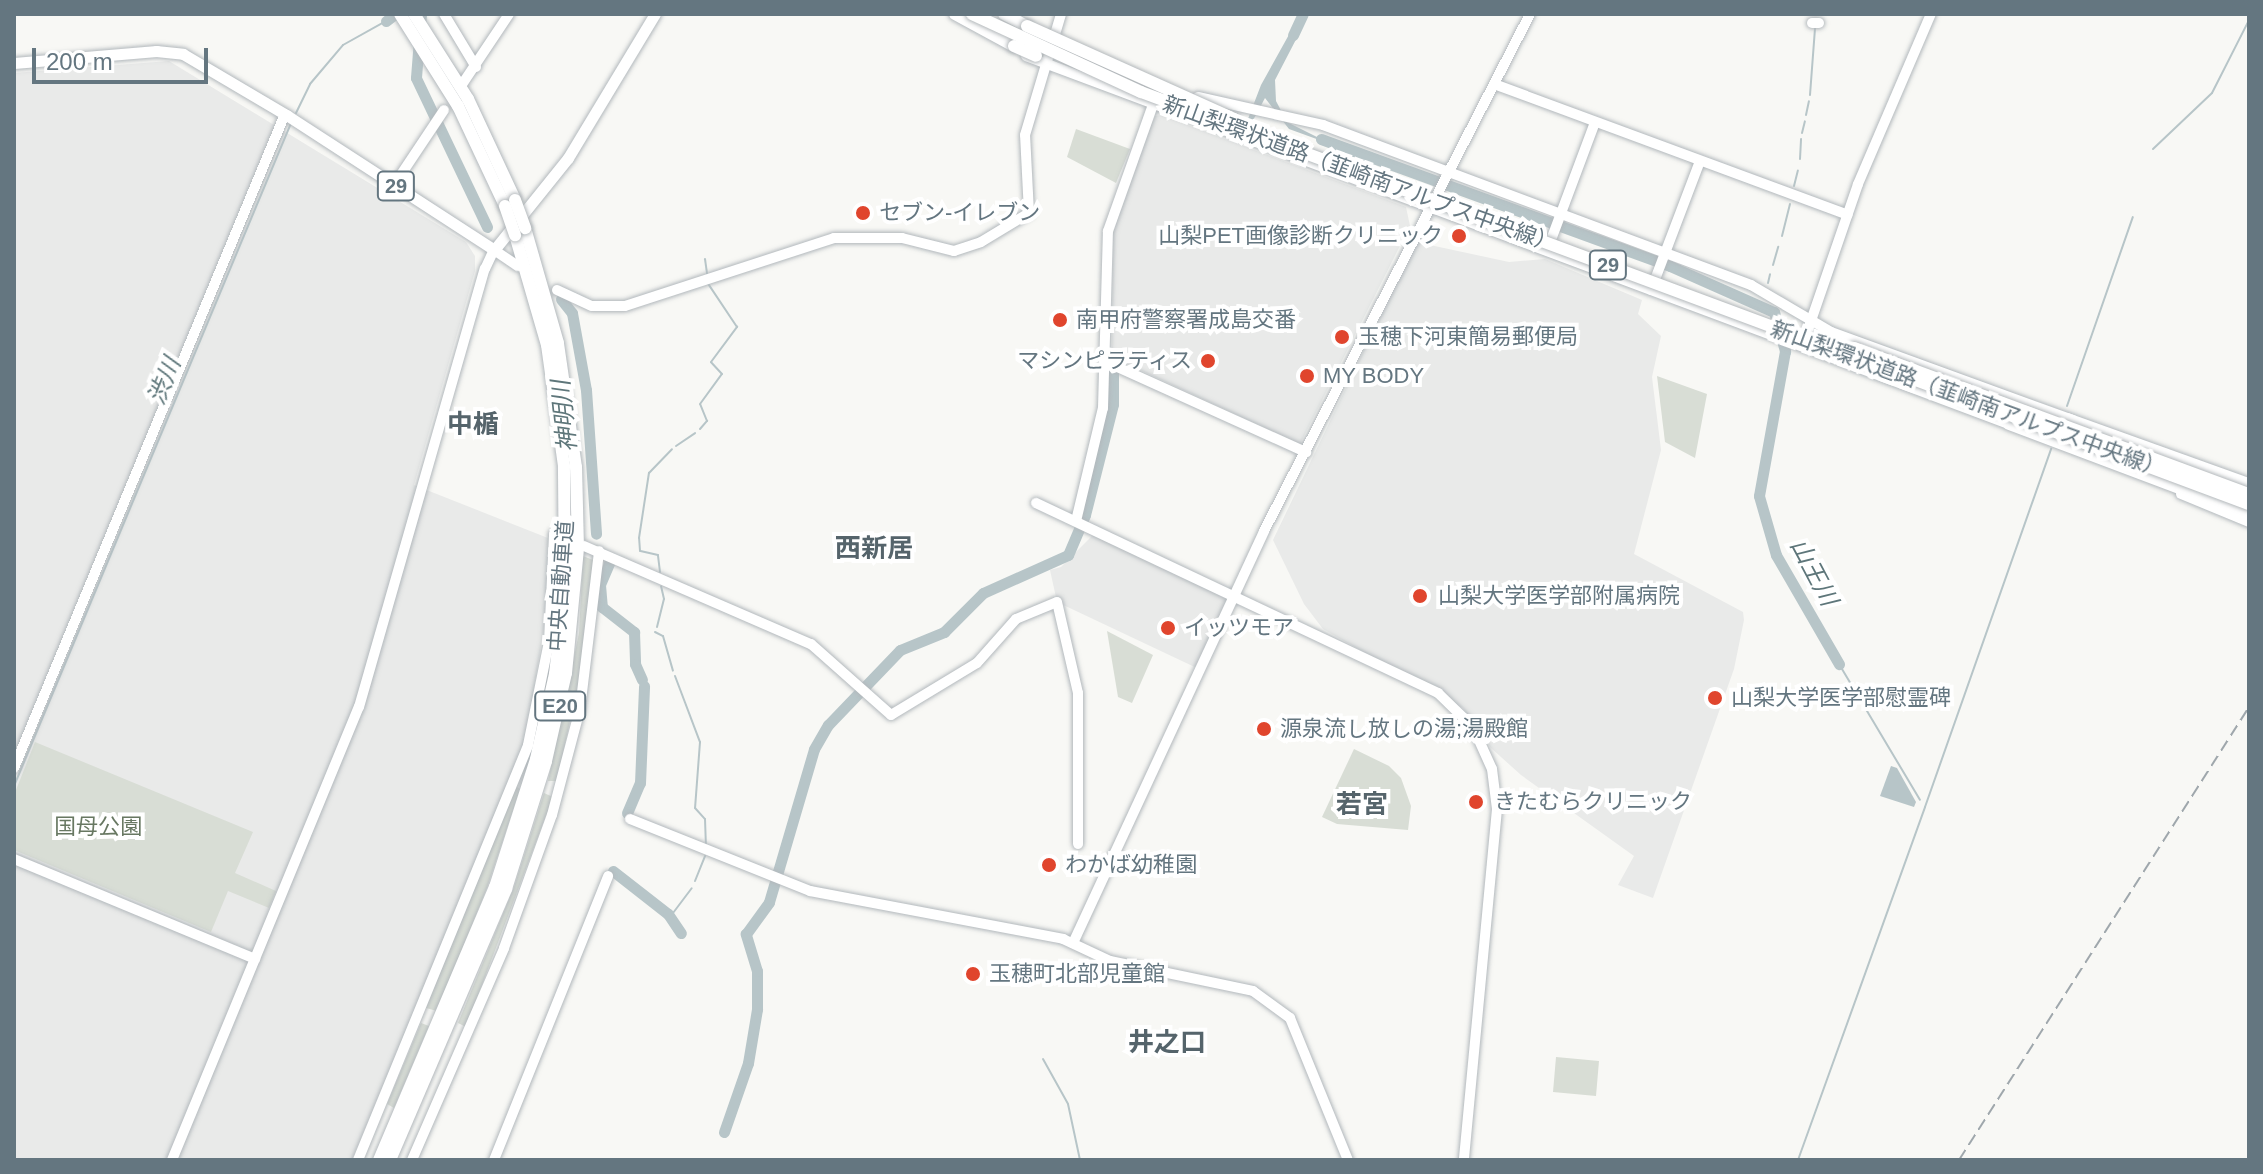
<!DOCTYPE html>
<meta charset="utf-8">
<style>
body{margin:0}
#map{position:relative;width:2263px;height:1174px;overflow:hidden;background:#f8f8f5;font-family:Helvetica,"Noto Sans JP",sans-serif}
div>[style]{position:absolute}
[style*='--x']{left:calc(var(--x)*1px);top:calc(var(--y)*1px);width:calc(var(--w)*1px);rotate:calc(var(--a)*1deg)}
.built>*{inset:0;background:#e9eae9}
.green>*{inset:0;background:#d8ddd5}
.water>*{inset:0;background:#b7c5c8}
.stream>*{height:2px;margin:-1px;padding:0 1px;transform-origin:1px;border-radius:1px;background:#b7c5c8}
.river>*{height:11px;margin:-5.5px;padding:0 5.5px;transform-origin:5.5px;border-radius:5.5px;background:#b7c5c8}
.roads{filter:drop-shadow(0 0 2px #b2b8bc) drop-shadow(0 0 2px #b2b8bc)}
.secondary>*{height:10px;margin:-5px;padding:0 5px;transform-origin:5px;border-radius:5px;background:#fff}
.primary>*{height:11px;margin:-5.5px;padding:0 5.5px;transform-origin:5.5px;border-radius:5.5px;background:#fff}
.highway>*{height:12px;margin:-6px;padding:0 6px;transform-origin:6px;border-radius:6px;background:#fff}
.rail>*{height:2px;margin-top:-1px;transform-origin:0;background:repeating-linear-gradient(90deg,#9fa7ac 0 12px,transparent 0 18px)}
.bridges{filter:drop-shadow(0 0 2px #b3b8bb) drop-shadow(0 0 2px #b3b8bb)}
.highway-bridge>*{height:12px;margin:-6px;padding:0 6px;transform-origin:6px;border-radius:6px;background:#fff}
.dots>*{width:22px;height:22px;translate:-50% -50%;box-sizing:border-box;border:4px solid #fff;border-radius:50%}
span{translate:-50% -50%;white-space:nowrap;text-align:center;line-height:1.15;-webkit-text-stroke:8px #fff;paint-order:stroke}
.shield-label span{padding:2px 6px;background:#fff;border:2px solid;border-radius:6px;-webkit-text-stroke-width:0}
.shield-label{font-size:20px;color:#647680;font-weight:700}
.street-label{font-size:22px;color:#647680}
.poi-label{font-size:22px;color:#647680}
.left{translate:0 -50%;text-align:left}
.right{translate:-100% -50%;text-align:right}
.park-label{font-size:22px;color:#687862}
.water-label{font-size:24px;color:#5e767a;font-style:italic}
.quarter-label{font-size:26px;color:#55646b;font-weight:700}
.frame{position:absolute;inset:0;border:16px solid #647680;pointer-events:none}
.scale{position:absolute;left:32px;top:48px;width:176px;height:36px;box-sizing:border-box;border:4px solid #647680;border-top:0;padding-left:10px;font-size:24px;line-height:28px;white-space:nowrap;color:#647680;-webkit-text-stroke:6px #fff;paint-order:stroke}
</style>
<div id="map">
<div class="built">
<div style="clip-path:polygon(169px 61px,466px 242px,475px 256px,475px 271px,414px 485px,548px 538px,545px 620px,525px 744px,352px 1160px,14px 1160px,14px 73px)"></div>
<div style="clip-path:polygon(1161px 115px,1406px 207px,1410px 226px,1300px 444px,1112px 357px,1113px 233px,1126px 185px,1155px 116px)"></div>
<div style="clip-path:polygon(1416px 242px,1509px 262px,1545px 259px,1642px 300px,1638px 314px,1661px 336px,1652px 377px,1661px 450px,1634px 554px,1743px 612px,1744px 620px,1734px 669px,1653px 898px,1618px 885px,1634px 856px,1521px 775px,1491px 748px,1463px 708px,1323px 629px,1304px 604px,1273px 540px)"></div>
<div style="clip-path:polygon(1097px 531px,1235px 595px,1201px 670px,1057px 602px,1050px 570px,1061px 567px)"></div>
</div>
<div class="green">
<div style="clip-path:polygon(1076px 129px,1130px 149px,1116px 183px,1067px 157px)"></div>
<div style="clip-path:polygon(1657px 376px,1707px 394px,1695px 458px,1665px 442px)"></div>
<div style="clip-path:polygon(583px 556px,593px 560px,581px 671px,557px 781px,548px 781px,579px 633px)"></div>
<div style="clip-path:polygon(1107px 631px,1153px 655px,1132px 703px,1118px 697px)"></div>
<div style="clip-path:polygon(35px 742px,253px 832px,235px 873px,276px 891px,269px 908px,228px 891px,211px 932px,14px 850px,14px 795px)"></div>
<div style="clip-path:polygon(1354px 749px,1389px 766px,1401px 778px,1411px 806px,1408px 830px,1337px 824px,1322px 817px)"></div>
<div style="clip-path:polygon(516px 786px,520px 789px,487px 888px,437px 1011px,426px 1008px)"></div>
<div style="clip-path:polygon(544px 793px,553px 797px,466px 1027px,458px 1023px,514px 887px)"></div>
<div style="clip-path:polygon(421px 1023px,429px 1026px,394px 1108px,387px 1104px)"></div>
<div style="clip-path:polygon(1556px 1057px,1599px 1061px,1596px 1096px,1553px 1092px)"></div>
</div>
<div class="water">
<div style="clip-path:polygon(1296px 22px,1303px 26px,1275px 80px,1276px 101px,1287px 122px,1333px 145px,1289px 129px,1265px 98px,1250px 126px,1246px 124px,1261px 85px)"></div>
<div style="clip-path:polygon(1891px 766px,1897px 768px,1916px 802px,1914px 807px,1880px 796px)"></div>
</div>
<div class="stream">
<div style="--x:1810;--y:95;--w:67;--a:-85.7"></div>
<div style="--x:296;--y:113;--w:32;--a:-64"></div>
<div style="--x:310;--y:84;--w:51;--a:-49.8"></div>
<div style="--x:343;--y:45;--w:49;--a:-29.2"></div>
<div style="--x:1806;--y:115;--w:14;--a:-78"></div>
<div style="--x:1802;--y:133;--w:12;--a:-76"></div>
<div style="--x:2153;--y:149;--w:81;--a:-43.5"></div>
<div style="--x:2212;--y:93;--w:82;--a:-63.1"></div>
<div style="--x:1800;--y:159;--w:20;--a:-87"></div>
<div style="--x:1794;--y:186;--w:16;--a:-76"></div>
<div style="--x:1782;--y:236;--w:33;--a:-76"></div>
<div style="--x:705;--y:259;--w:15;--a:82"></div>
<div style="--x:1773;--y:265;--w:19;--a:-74"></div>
<div style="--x:1768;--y:283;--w:9;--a:-77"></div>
<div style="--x:2067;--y:406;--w:200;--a:-70.8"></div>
<div style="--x:700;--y:429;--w:11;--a:-49"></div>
<div style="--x:707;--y:421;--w:18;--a:-112"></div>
<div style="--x:700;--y:404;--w:37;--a:-54"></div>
<div style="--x:722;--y:374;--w:16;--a:-133"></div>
<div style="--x:711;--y:362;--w:44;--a:-53.4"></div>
<div style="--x:737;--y:327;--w:54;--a:-123.7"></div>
<div style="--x:676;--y:446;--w:23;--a:-34"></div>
<div style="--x:660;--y:572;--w:17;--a:-97"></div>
<div style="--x:658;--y:555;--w:18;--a:-167"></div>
<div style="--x:640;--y:551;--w:13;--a:-94"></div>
<div style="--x:639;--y:538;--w:66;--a:-81.3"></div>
<div style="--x:649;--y:473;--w:33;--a:-46"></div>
<div style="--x:657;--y:627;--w:29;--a:-76"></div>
<div style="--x:664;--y:599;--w:13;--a:-103"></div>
<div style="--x:655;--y:632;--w:9;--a:27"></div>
<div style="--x:663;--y:636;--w:36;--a:74"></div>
<div style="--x:1839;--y:664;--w:158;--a:59.2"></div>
<div style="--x:675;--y:676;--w:71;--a:69.3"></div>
<div style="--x:700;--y:742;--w:66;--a:94.3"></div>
<div style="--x:695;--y:808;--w:15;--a:48"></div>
<div style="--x:705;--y:819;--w:27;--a:88"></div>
<div style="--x:14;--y:786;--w:719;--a:-67.32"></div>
<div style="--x:1925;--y:807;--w:380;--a:-70.6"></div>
<div style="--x:695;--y:881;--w:27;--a:-68"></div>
<div style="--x:670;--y:917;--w:36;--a:-53"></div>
<div style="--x:1043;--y:1059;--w:51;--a:60.9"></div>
<div style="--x:1068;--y:1104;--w:57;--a:77.9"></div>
<div style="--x:1798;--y:1160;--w:375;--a:-70.2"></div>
</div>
<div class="river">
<div style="--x:421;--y:14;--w:64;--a:94.5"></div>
<div style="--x:416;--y:78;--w:165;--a:64.5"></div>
<div style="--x:386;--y:21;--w:11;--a:-38"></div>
<div style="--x:1293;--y:35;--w:23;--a:-65"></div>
<div style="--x:1321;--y:139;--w:371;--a:20"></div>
<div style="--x:1670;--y:266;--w:114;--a:23.9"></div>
<div style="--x:1774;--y:312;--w:41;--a:74.2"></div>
<div style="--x:1785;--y:351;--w:147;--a:100.2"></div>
<div style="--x:1759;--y:496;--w:61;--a:73.9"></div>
<div style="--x:1776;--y:555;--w:126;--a:60"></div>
<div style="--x:561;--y:299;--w:18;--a:52"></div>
<div style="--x:572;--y:313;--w:78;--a:79.7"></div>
<div style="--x:586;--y:390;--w:144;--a:86"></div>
<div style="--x:610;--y:561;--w:26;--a:113"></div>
<div style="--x:600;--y:585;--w:22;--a:85"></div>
<div style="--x:602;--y:607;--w:41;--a:38"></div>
<div style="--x:634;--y:632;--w:32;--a:88"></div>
<div style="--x:635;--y:664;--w:17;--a:66"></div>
<div style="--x:627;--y:813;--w:33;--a:-67"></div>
<div style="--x:640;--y:783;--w:97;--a:-87.6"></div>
<div style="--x:613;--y:871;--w:70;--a:38"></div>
<div style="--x:668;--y:914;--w:23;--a:56"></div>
<div style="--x:724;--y:1132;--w:73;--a:-70.8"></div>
<div style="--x:748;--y:1063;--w:55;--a:-80.5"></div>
<div style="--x:757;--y:1009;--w:38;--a:-90"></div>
<div style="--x:757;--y:971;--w:39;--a:-107"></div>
<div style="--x:746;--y:934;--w:39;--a:-54"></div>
<div style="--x:769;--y:902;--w:159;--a:-73.6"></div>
<div style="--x:814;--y:749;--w:28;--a:-60"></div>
<div style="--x:828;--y:725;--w:104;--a:-46.2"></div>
<div style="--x:900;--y:650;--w:48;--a:-22.2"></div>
<div style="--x:944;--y:632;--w:55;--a:-45"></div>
<div style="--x:983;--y:593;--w:93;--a:-24.1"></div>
<div style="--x:1068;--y:555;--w:43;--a:-67"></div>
<div style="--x:1085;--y:515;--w:114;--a:-75.8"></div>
<div style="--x:1113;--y:404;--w:32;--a:-90"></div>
</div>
<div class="roads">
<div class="secondary">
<div style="--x:444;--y:14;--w:62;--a:58.9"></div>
<div style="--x:1812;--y:23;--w:7;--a:0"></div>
<div style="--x:1026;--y:56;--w:1055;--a:20.53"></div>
<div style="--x:463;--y:83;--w:83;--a:-56.3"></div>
<div style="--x:1494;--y:84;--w:377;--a:20.3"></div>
<div style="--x:1198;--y:97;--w:128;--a:12.6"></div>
<div style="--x:1323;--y:125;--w:457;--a:20.5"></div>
<div style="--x:1751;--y:285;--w:93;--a:30.4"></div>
<div style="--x:1831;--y:332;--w:258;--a:20"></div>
<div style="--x:394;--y:185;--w:90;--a:-56.3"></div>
<div style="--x:1548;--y:248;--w:134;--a:-69.5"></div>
<div style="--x:557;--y:290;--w:38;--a:25"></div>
<div style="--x:592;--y:306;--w:33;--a:0"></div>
<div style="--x:625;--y:306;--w:220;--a:-18"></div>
<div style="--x:834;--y:238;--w:68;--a:0"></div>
<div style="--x:902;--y:238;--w:54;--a:14"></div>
<div style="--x:954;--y:251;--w:28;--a:-18"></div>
<div style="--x:981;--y:242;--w:56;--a:-31.1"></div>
<div style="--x:1029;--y:213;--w:78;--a:-92.9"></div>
<div style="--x:1025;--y:135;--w:126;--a:-73.4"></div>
<div style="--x:1651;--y:290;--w:138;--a:-69.2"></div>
<div style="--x:1803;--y:344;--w:169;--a:-71"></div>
<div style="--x:1858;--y:184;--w:185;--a:-66.8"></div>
<div style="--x:1104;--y:361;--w:222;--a:24.3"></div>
<div style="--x:2181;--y:494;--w:74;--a:22.4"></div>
<div style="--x:1036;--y:503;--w:445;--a:25.3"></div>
<div style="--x:1438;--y:693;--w:49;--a:44.2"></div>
<div style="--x:1473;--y:727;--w:46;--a:65.7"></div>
<div style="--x:1492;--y:769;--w:40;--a:82.9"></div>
<div style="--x:1497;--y:809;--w:353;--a:95.4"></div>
<div style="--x:1076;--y:521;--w:116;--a:-76.6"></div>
<div style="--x:1103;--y:408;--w:177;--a:-88.4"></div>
<div style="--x:1108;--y:231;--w:137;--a:-70.4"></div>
<div style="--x:584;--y:546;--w:247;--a:23.4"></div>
<div style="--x:811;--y:644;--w:107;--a:41.6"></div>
<div style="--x:891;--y:715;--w:100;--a:-31.2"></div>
<div style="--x:977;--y:663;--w:59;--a:-48.4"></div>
<div style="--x:1016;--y:619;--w:44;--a:-22.5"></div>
<div style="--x:1057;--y:602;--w:93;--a:77"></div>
<div style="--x:1078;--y:693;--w:151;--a:90"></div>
<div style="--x:14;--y:768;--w:708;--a:-67.49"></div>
<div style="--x:630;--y:819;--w:194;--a:21.8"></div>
<div style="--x:810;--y:891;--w:258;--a:10.7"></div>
<div style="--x:1063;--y:939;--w:52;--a:25.1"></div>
<div style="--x:1110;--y:961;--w:146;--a:11.8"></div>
<div style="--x:1253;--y:991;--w:46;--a:36.1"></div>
<div style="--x:1290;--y:1018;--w:153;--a:67.8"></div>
<div style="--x:14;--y:859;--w:261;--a:22.5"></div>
<div style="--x:1073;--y:943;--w:454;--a:-65.1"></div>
<div style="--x:1264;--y:531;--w:581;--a:-62.77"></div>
<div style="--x:172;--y:1160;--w:490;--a:-67.6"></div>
<div style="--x:359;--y:707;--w:456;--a:-74"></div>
<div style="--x:485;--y:269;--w:21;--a:-65"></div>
<div style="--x:494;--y:250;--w:29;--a:34"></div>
<div style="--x:358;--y:1160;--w:448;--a:-67.7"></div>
<div style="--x:528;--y:745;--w:105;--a:-78.5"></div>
<div style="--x:549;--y:642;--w:108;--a:-87.3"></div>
<div style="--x:554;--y:534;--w:7;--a:27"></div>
<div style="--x:412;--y:1160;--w:231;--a:-66.5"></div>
<div style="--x:504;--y:948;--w:141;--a:-70.2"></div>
<div style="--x:552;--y:815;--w:110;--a:-75.2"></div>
<div style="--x:580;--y:709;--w:159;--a:-83.1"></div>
<div style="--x:494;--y:1160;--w:306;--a:-68.1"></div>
</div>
<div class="primary">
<div style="--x:14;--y:63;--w:143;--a:-4.8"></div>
<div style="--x:156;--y:51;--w:27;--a:6"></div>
<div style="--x:183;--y:54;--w:122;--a:30.6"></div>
<div style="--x:288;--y:116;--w:246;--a:33"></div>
<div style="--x:494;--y:250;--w:118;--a:-51.2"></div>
<div style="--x:568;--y:158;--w:168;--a:-58.9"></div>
</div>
<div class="highway">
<div style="--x:400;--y:14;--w:109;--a:57.8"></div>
<div style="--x:458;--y:106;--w:110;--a:64.8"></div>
<div style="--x:414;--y:14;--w:101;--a:57.6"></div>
<div style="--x:468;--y:99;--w:111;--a:65"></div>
<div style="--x:955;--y:14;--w:67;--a:28.5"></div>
<div style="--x:1004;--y:14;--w:26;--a:28"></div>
<div style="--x:2067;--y:419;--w:193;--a:19.7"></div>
<div style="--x:2009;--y:424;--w:256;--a:20.6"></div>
<div style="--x:379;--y:1160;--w:297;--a:-67"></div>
<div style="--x:495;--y:887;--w:134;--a:-72.2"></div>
<div style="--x:536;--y:759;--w:87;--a:-77.4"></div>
<div style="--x:555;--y:674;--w:87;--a:-83.4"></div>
<div style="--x:565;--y:588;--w:122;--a:-90.5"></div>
<div style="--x:564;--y:466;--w:122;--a:-98"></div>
<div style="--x:547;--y:345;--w:115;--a:-106.2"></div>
<div style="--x:390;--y:1160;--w:295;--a:-66.8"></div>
<div style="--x:506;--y:889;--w:134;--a:-72.6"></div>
<div style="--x:546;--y:761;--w:90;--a:-77.2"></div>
<div style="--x:566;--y:673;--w:126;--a:-84.5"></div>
<div style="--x:578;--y:548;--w:81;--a:-91.4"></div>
<div style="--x:576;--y:467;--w:125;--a:-98.3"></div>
<div style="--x:558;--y:343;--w:120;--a:-106"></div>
</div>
</div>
<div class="rail">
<div style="--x:1959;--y:1160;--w:538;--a:-57.37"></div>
</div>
<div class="bridges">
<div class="highway-bridge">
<div style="--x:972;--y:14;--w:186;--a:24.8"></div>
<div style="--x:1141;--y:92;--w:1182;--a:20.4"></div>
<div style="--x:1027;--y:26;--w:227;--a:24.2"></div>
<div style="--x:1014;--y:46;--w:24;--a:24"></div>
<div style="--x:515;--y:200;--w:30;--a:70"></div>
<div style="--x:505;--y:206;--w:31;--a:71"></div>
<div style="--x:1854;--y:348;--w:421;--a:20.3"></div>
</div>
</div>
<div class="dots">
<div style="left:863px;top:213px;background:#e0452d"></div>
<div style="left:1459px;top:236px;background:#e0452d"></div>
<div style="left:1060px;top:320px;background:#e0452d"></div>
<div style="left:1342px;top:337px;background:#e0452d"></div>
<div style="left:1208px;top:361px;background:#e0452d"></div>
<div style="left:1307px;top:376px;background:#e0452d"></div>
<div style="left:1420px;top:596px;background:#e0452d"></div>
<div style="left:1168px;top:628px;background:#e0452d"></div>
<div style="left:1715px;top:698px;background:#e0452d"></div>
<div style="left:1264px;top:729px;background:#e0452d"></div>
<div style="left:1476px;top:802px;background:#e0452d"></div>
<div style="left:1049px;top:865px;background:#e0452d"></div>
<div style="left:973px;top:974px;background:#e0452d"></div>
</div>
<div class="shield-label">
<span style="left:396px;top:186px">29</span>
<span style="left:1608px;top:265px">29</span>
<span style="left:560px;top:706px">E20</span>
</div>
<div class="street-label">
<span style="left:1360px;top:174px;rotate:20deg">新山梨環状道路（韮崎南アルプス中央線）</span>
<span style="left:1968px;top:399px;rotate:20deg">新山梨環状道路（韮崎南アルプス中央線）</span>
<span style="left:561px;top:586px;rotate:-86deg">中央自動車道</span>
</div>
<div class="poi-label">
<span class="left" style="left:879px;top:213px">セブン-イレブン</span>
<span class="right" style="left:1443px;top:236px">山梨PET画像診断クリニック</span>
<span class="left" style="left:1076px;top:320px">南甲府警察署成島交番</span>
<span class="left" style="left:1358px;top:337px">玉穂下河東簡易郵便局</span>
<span class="right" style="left:1192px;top:361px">マシンピラティス</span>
<span class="left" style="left:1323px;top:376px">MY BODY</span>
<span class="left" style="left:1438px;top:596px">山梨大学医学部附属病院</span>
<span class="left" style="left:1184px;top:628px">イッツモア</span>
<span class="left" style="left:1731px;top:698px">山梨大学医学部慰霊碑</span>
<span class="left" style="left:1280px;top:729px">源泉流し放しの湯;湯殿館</span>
<span class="left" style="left:1494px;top:802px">きたむらクリニック</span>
<span class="left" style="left:1065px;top:865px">わかば幼稚園</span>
<span class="left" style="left:989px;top:974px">玉穂町北部児童館</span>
</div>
<div class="park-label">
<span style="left:98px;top:827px">国母公園</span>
</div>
<div class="water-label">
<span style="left:164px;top:381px;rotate:-68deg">渋川</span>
<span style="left:564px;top:416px;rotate:-96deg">神明川</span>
<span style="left:1814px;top:572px;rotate:62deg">山王川</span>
</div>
<div class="quarter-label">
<span style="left:473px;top:425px">中楯</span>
<span style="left:874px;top:549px">西新居</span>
<span style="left:1362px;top:805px">若宮</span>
<span style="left:1167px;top:1043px">井之口</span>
</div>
<div class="frame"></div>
<div class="scale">200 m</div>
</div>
